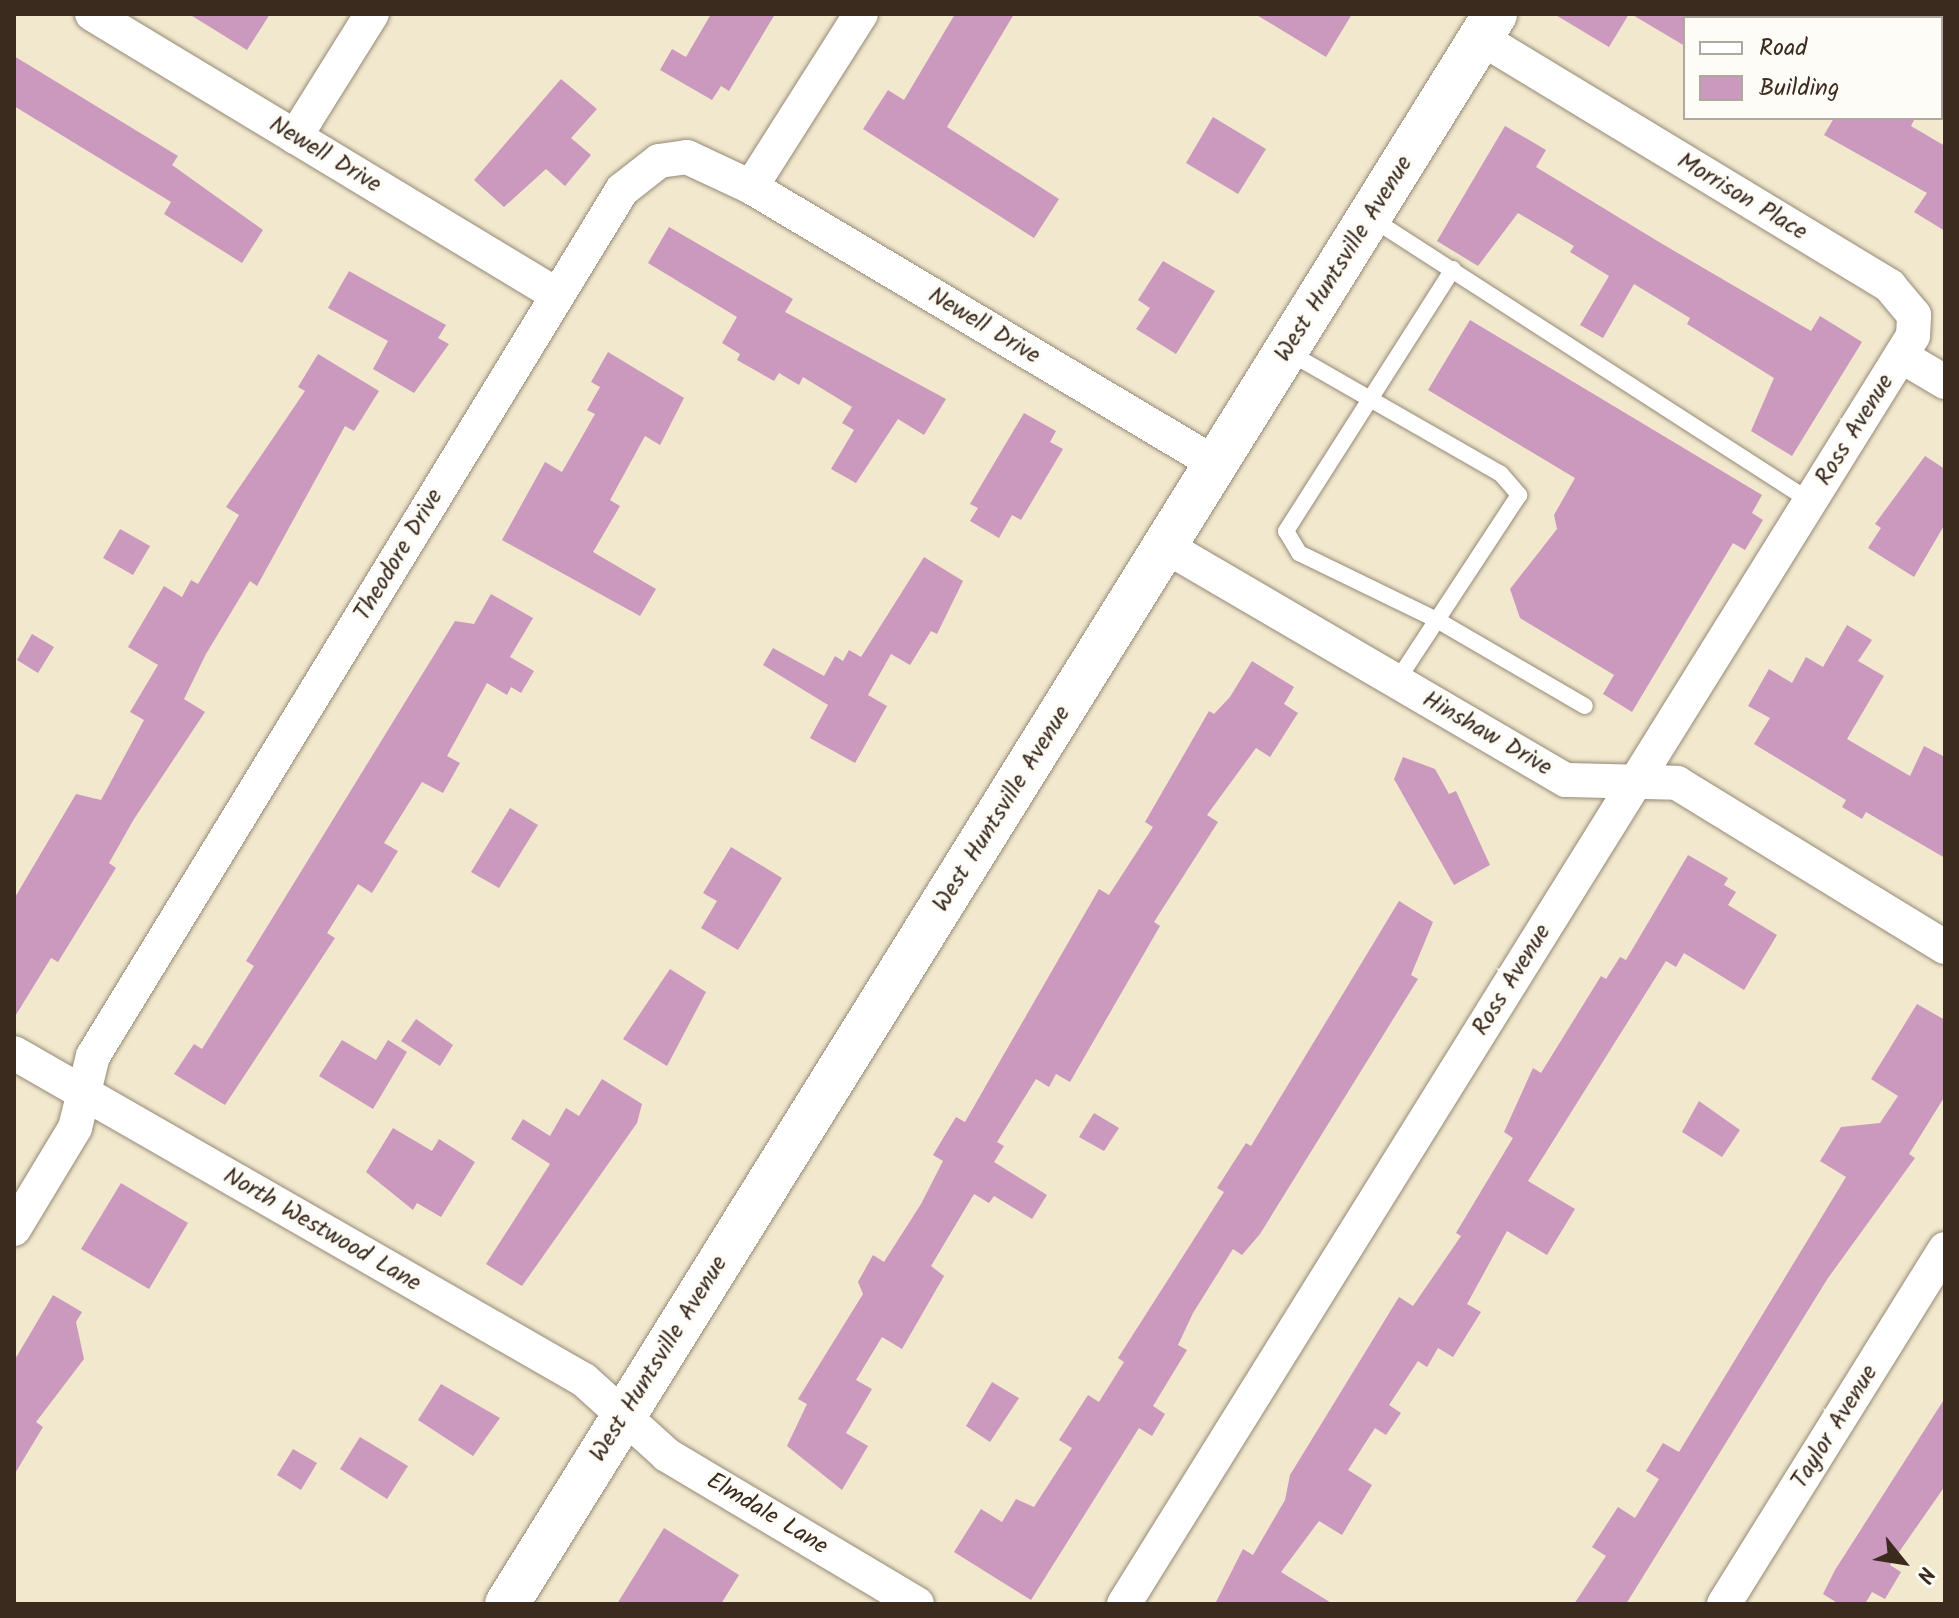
<!DOCTYPE html>
<style>
body{margin:0}
#map{position:relative;width:1959px;height:1618px;overflow:hidden;background:#f1e8ce;font-family:Kalam,sans-serif}
div>[style]{position:absolute}
[style*='--x']{left:calc(var(--x)*1px);top:calc(var(--y)*1px);width:calc(var(--w)*1px);rotate:calc(var(--a)*1deg)}
.building>*{inset:0;background:#cb99be}
.roads{filter:drop-shadow(0 0 2px #968976) drop-shadow(0 0 2px #968976)}
.service>*{height:16px;margin:-8px;padding:0 8px;transform-origin:8px;border-radius:8px;background:#fff}
.minor>*{height:34px;margin:-17px;padding:0 17px;transform-origin:17px;border-radius:17px;background:#fff}
.secondary>*{height:44px;margin:-22px;padding:0 22px;transform-origin:22px;border-radius:22px;background:#fff}
span{translate:-50% -50%;white-space:nowrap;text-align:center;line-height:1.15;-webkit-text-stroke:7px #fdfcf7;paint-order:stroke}
.street-label{font-size:24px;color:#3b2a1e}
.frame{position:absolute;inset:0;border:16px solid #3b2a1e;pointer-events:none}
.legend{position:absolute;left:1683px;top:16px;width:260px;height:104px;box-sizing:border-box;background:#fdfcf7;border:2px solid #afa8a0;margin:0;padding:10px 14px;list-style:none;font-size:24px;color:#3b2a1e}
.legend li{display:flex;align-items:center;gap:16px;height:40px}
.legend b{width:40px;border:2px solid #afa8a0}
.north{position:absolute;left:1863px;top:1522px;width:80px;height:80px;-webkit-text-stroke:6px #fdfcf7;paint-order:stroke;rotate:120deg;font-size:22px;font-weight:700;line-height:32px;text-align:center;color:#3b2a1e}
.north::after{content:'';display:block;margin:auto;width:28px;height:36px;background:#3b2a1e;clip-path:polygon(50% 0,100% 100%,50% 72%,0 100%)}
</style>
<div id="map">
<div class="building">
<div style="clip-path:polygon(189px 14px,270px 14px,247px 50px)"></div>
<div style="clip-path:polygon(711px 14px,775px 14px,729px 91px,721px 86px,712px 100px,660px 70px,672px 49px,686px 57px)"></div>
<div style="clip-path:polygon(955px 14px,1014px 14px,947px 127px,1059px 199px,1034px 238px,863px 129px,888px 90px,904px 100px)"></div>
<div style="clip-path:polygon(1255px 14px,1352px 14px,1326px 57px)"></div>
<div style="clip-path:polygon(1554px 14px,1629px 14px,1609px 47px)"></div>
<div style="clip-path:polygon(1631px 14px,1685px 14px,1685px 46px)"></div>
<div style="clip-path:polygon(14px 56px,178px 156px,172px 165px,263px 230px,242px 263px,164px 214px,171px 202px,14px 106px)"></div>
<div style="clip-path:polygon(561px 79px,597px 109px,571px 138px,591px 155px,565px 186px,546px 169px,504px 207px,474px 180px)"></div>
<div style="clip-path:polygon(1213px 117px,1266px 149px,1238px 194px,1186px 163px)"></div>
<div style="clip-path:polygon(1834px 118px,1915px 118px,1911px 126px,1945px 146px,1945px 231px,1914px 212px,1927px 193px,1824px 135px)"></div>
<div style="clip-path:polygon(1505px 126px,1546px 150px,1536px 167px,1659px 242px,1811px 331px,1820px 316px,1862px 342px,1792px 456px,1751px 431px,1774px 378px,1687px 324px,1690px 318px,1634px 284px,1603px 338px,1580px 325px,1609px 276px,1570px 252px,1574px 246px,1518px 213px,1478px 266px,1437px 241px)"></div>
<div style="clip-path:polygon(669px 227px,793px 299px,785px 312px,946px 399px,924px 435px,898px 419px,856px 483px,831px 469px,854px 430px,842px 423px,852px 407px,803px 377px,799px 385px,779px 373px,774px 381px,737px 360px,740px 354px,722px 343px,737px 317px,648px 263px)"></div>
<div style="clip-path:polygon(1163px 261px,1215px 291px,1176px 354px,1136px 329px,1150px 308px,1138px 300px)"></div>
<div style="clip-path:polygon(349px 271px,446px 325px,438px 338px,449px 344px,414px 393px,373px 369px,388px 341px,328px 308px)"></div>
<div style="clip-path:polygon(1470px 320px,1762px 495px,1752px 513px,1763px 520px,1745px 550px,1733px 543px,1632px 712px,1603px 694px,1614px 675px,1520px 618px,1510px 589px,1557px 529px,1554px 515px,1575px 478px,1428px 390px)"></div>
<div style="clip-path:polygon(608px 352px,684px 398px,660px 445px,645px 436px,610px 500px,620px 506px,593px 552px,656px 589px,640px 616px,502px 540px,545px 462px,562px 472px,595px 414px,587px 410px,600px 387px,591px 382px)"></div>
<div style="clip-path:polygon(318px 354px,379px 391px,354px 431px,345px 426px,257px 586px,250px 581px,206px 654px,184px 699px,205px 712px,134px 819px,109px 863px,116px 868px,58px 962px,51px 958px,14px 1018px,14px 899px,76px 794px,101px 800px,144px 720px,130px 712px,158px 665px,128px 647px,164px 586px,182px 597px,191px 580px,198px 584px,239px 515px,226px 507px,305px 391px,298px 387px)"></div>
<div style="clip-path:polygon(1024px 413px,1056px 431px,1050px 442px,1063px 449px,1021px 520px,1012px 515px,999px 538px,970px 521px,978px 508px,970px 504px)"></div>
<div style="clip-path:polygon(1925px 456px,1945px 469px,1945px 524px,1914px 577px,1868px 548px,1881px 528px,1875px 524px)"></div>
<div style="clip-path:polygon(120px 529px,150px 546px,133px 575px,103px 558px)"></div>
<div style="clip-path:polygon(924px 557px,963px 581px,937px 634px,931px 631px,910px 665px,891px 654px,868px 695px,887px 706px,855px 763px,810px 738px,828px 705px,763px 665px,773px 648px,824px 676px,835px 656px,843px 661px,849px 650px,861px 657px)"></div>
<div style="clip-path:polygon(491px 594px,533px 618px,510px 657px,534px 671px,521px 693px,511px 687px,507px 695px,487px 683px,447px 756px,460px 763px,443px 793px,422px 782px,384px 843px,398px 851px,372px 893px,358px 884px,327px 933px,335px 938px,225px 1105px,174px 1074px,194px 1044px,202px 1049px,254px 966px,246px 961px,455px 621px,474px 624px)"></div>
<div style="clip-path:polygon(1847px 625px,1872px 640px,1858px 661px,1884px 676px,1847px 739px,1910px 776px,1924px 746px,1945px 757px,1945px 858px,1866px 812px,1862px 819px,1842px 807px,1846px 800px,1754px 744px,1770px 718px,1748px 706px,1769px 669px,1792px 683px,1806px 657px,1823px 667px)"></div>
<div style="clip-path:polygon(32px 634px,54px 647px,38px 673px,17px 660px)"></div>
<div style="clip-path:polygon(1252px 661px,1294px 687px,1284px 704px,1298px 713px,1270px 757px,1256px 748px,1207px 815px,1218px 822px,1154px 922px,1160px 926px,1070px 1082px,1056px 1074px,1049px 1087px,1036px 1079px,997px 1142px,1004px 1146px,994px 1162px,1047px 1195px,1032px 1219px,994px 1196px,989px 1203px,974px 1194px,931px 1266px,944px 1276px,902px 1349px,882px 1337px,856px 1380px,872px 1389px,846px 1433px,868px 1446px,842px 1490px,787px 1446px,807px 1404px,798px 1399px,863px 1294px,858px 1282px,873px 1255px,884px 1262px,921px 1204px,943px 1161px,933px 1155px,956px 1117px,965px 1122px,1099px 889px,1109px 895px,1153px 827px,1145px 822px,1209px 711px,1214px 714px,1230px 697px)"></div>
<div style="clip-path:polygon(1403px 757px,1435px 769px,1449px 794px,1456px 791px,1490px 865px,1454px 885px,1394px 779px)"></div>
<div style="clip-path:polygon(510px 808px,538px 825px,499px 888px,471px 872px)"></div>
<div style="clip-path:polygon(731px 847px,782px 878px,738px 950px,701px 928px,717px 901px,703px 893px)"></div>
<div style="clip-path:polygon(1688px 855px,1728px 878px,1724px 885px,1736px 892px,1728px 905px,1777px 935px,1744px 990px,1684px 953px,1676px 967px,1666px 961px,1528px 1181px,1575px 1209px,1547px 1255px,1507px 1231px,1467px 1304px,1481px 1312px,1453px 1357px,1438px 1348px,1427px 1367px,1418px 1361px,1389px 1405px,1401px 1413px,1386px 1435px,1375px 1428px,1348px 1470px,1372px 1485px,1342px 1535px,1319px 1521px,1281px 1572px,1333px 1604px,1215px 1604px,1243px 1549px,1253px 1555px,1285px 1500px,1290px 1475px,1399px 1297px,1413px 1306px,1461px 1236px,1456px 1233px,1513px 1138px,1504px 1132px,1533px 1068px,1541px 1073px,1601px 976px,1606px 979px,1620px 957px,1626px 960px)"></div>
<div style="clip-path:polygon(1399px 901px,1433px 922px,1411px 975px,1418px 979px,1260px 1234px,1242px 1255px,1233px 1249px,1193px 1313px,1178px 1345px,1187px 1350px,1153px 1406px,1165px 1414px,1152px 1436px,1139px 1428px,1031px 1600px,954px 1552px,981px 1509px,1002px 1522px,1016px 1499px,1034px 1507px,1072px 1448px,1059px 1440px,1088px 1395px,1099px 1402px,1124px 1362px,1118px 1358px,1224px 1192px,1217px 1188px,1246px 1143px,1251px 1146px)"></div>
<div style="clip-path:polygon(670px 969px,706px 992px,667px 1066px,623px 1039px)"></div>
<div style="clip-path:polygon(1917px 1004px,1945px 1020px,1945px 1096px,1909px 1154px,1915px 1158px,1828px 1278px,1626px 1604px,1574px 1604px,1606px 1556px,1592px 1547px,1618px 1507px,1635px 1518px,1659px 1479px,1646px 1471px,1663px 1443px,1679px 1452px,1846px 1177px,1820px 1161px,1841px 1127px,1880px 1123px,1898px 1096px,1871px 1079px)"></div>
<div style="clip-path:polygon(416px 1019px,453px 1045px,440px 1066px,401px 1041px)"></div>
<div style="clip-path:polygon(342px 1040px,376px 1060px,388px 1040px,407px 1052px,373px 1109px,319px 1076px)"></div>
<div style="clip-path:polygon(602px 1079px,642px 1104px,637px 1123px,522px 1286px,486px 1264px,550px 1164px,511px 1139px,523px 1119px,550px 1136px,566px 1108px,579px 1116px)"></div>
<div style="clip-path:polygon(1699px 1101px,1740px 1130px,1722px 1157px,1682px 1132px)"></div>
<div style="clip-path:polygon(1094px 1113px,1119px 1128px,1104px 1151px,1079px 1137px)"></div>
<div style="clip-path:polygon(393px 1128px,432px 1151px,439px 1139px,475px 1162px,441px 1217px,417px 1203px,413px 1210px,366px 1172px)"></div>
<div style="clip-path:polygon(121px 1183px,188px 1223px,149px 1289px,81px 1249px)"></div>
<div style="clip-path:polygon(53px 1295px,82px 1312px,76px 1322px,84px 1359px,36px 1422px,43px 1427px,14px 1475px,14px 1361px)"></div>
<div style="clip-path:polygon(992px 1382px,1019px 1398px,990px 1442px,966px 1426px)"></div>
<div style="clip-path:polygon(441px 1384px,500px 1418px,473px 1456px,418px 1420px)"></div>
<div style="clip-path:polygon(1945px 1398px,1945px 1486px,1890px 1565px,1901px 1572px,1885px 1599px,1872px 1592px,1865px 1604px,1839px 1604px,1823px 1594px,1835px 1570px)"></div>
<div style="clip-path:polygon(360px 1437px,408px 1466px,387px 1499px,340px 1469px)"></div>
<div style="clip-path:polygon(293px 1449px,317px 1463px,301px 1490px,277px 1475px)"></div>
<div style="clip-path:polygon(664px 1528px,739px 1575px,721px 1604px,617px 1604px)"></div>
</div>
<div class="roads">
<div class="service">
<div style="--x:1371;--y:218;--w:522;--a:32.81"></div>
<div style="--x:1453;--y:269;--w:311;--a:122.5"></div>
<div style="--x:1286;--y:531;--w:26;--a:59"></div>
<div style="--x:1299;--y:553;--w:153;--a:25.9"></div>
<div style="--x:1437;--y:620;--w:171;--a:30.2"></div>
<div style="--x:1288;--y:352;--w:245;--a:29.8"></div>
<div style="--x:1501;--y:474;--w:28;--a:49"></div>
<div style="--x:1519;--y:495;--w:222;--a:123.3"></div>
</div>
<div class="minor">
<div style="--x:92;--y:14;--w:543;--a:31.14"></div>
<div style="--x:295;--y:137;--w:145;--a:-58"></div>
<div style="--x:751;--y:187;--w:541;--a:30.78"></div>
<div style="--x:1901;--y:356;--w:51;--a:30.6"></div>
<div style="--x:1165;--y:546;--w:464;--a:30.3"></div>
<div style="--x:1566;--y:780;--w:111;--a:1.5"></div>
<div style="--x:1677;--y:783;--w:314;--a:31.5"></div>
<div style="--x:14;--y:1053;--w:657;--a:29.84"></div>
<div style="--x:584;--y:1380;--w:112;--a:42.1"></div>
<div style="--x:667;--y:1455;--w:291;--a:30.8"></div>
<div style="--x:14;--y:1229;--w:118;--a:-58.9"></div>
<div style="--x:75;--y:1128;--w:74;--a:-76"></div>
<div style="--x:93;--y:1056;--w:1015;--a:-58.58"></div>
<div style="--x:622;--y:190;--w:47;--a:-38.1"></div>
<div style="--x:659;--y:161;--w:28;--a:-8"></div>
<div style="--x:687;--y:157;--w:71;--a:25.1"></div>
<div style="--x:751;--y:187;--w:205;--a:-57.6"></div>
<div style="--x:1124;--y:1604;--w:1493;--a:-58.11"></div>
<div style="--x:1913;--y:336;--w:21;--a:-87"></div>
<div style="--x:1914;--y:315;--w:38;--a:-130"></div>
<div style="--x:1890;--y:286;--w:478;--a:-148.8"></div>
<div style="--x:1724;--y:1604;--w:418;--a:-58.1"></div>
</div>
<div class="secondary">
<div style="--x:507;--y:1604;--w:1872;--a:-58.14"></div>
</div>
</div>
<div class="street-label">
<span style="left:325px;top:155px;rotate:31deg">Newell Drive</span>
<span style="left:1742px;top:197px;rotate:31deg">Morrison Place</span>
<span style="left:1344px;top:259px;rotate:-58deg">West Huntsville Avenue</span>
<span style="left:984px;top:326px;rotate:31deg">Newell Drive</span>
<span style="left:1855px;top:430px;rotate:-58deg">Ross Avenue</span>
<span style="left:399px;top:555px;rotate:-59deg">Theodore Drive</span>
<span style="left:1487px;top:734px;rotate:30deg">Hinshaw Drive</span>
<span style="left:1002px;top:809px;rotate:-58deg">West Huntsville Avenue</span>
<span style="left:1512px;top:980px;rotate:-58deg">Ross Avenue</span>
<span style="left:322px;top:1230px;rotate:30deg">North Westwood Lane</span>
<span style="left:659px;top:1359px;rotate:-58deg">West Huntsville Avenue</span>
<span style="left:1835px;top:1427px;rotate:-58deg">Taylor Avenue</span>
<span style="left:767px;top:1514px;rotate:31deg">Elmdale Lane</span>
</div>
<div class="frame"></div>
<ul class="legend">
<li><b style="height:10px;background:#fff"></b>Road</li>
<li><b style="height:22px;background:#cb99be"></b>Building</li>
</ul>
<div class="north">N</div>
</div>
